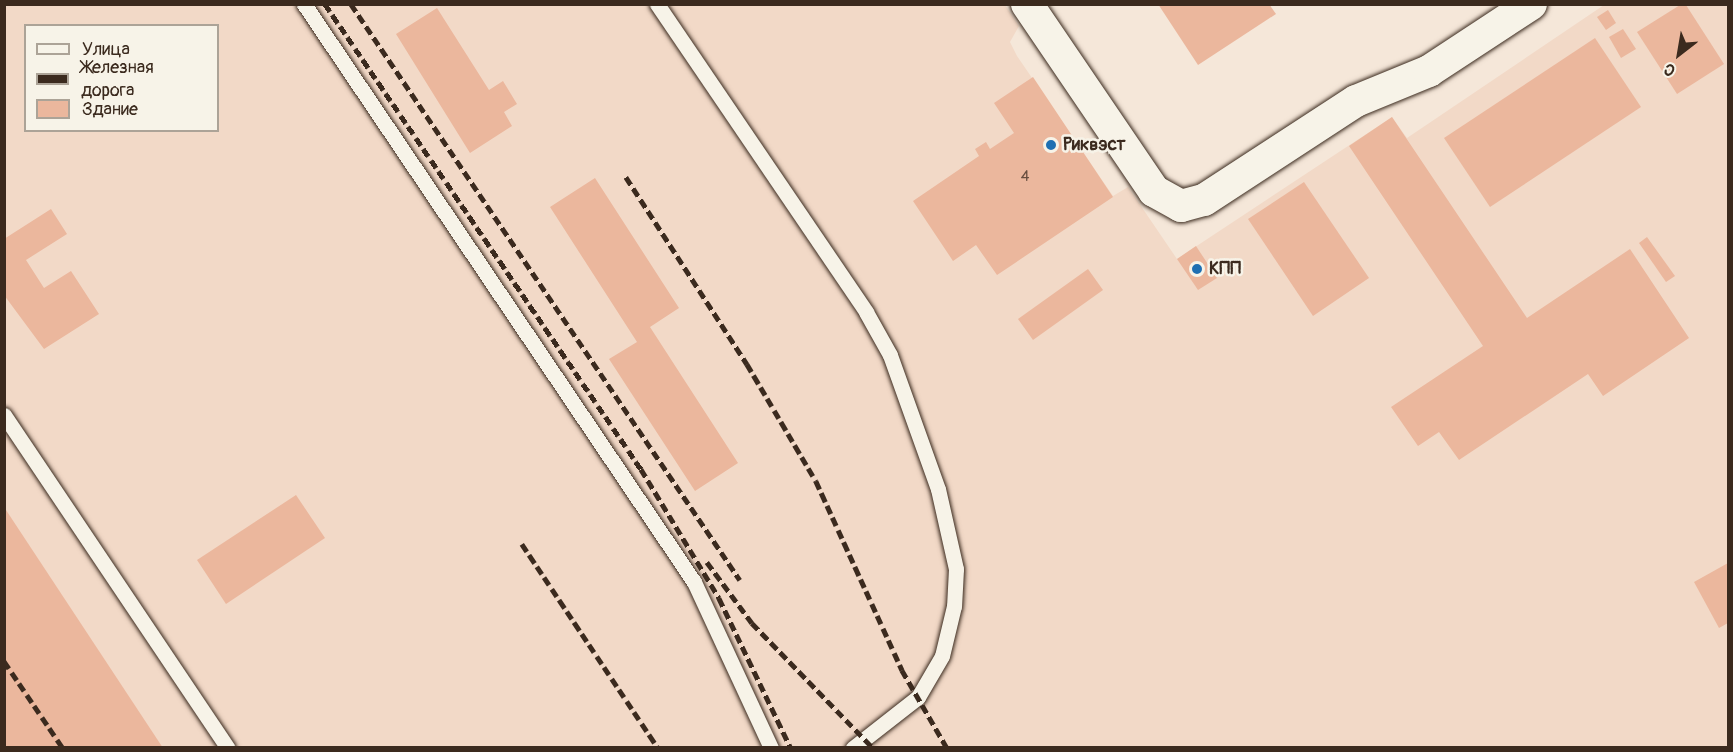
<!DOCTYPE html>
<meta charset="utf-8">
<style>
body{margin:0}
#map{position:relative;width:1733px;height:752px;overflow:hidden;background:#f5e7d9;font-family:Pangolin,sans-serif}
div>[style]{position:absolute}
[style*='--x']{left:calc(var(--x)*1px);top:calc(var(--y)*1px);width:calc(var(--w)*1px);rotate:calc(var(--a)*1deg)}
.built>*{inset:0;background:#f2d9c7}
.building>*{inset:0;background:#ebb79d}
.roads{filter:drop-shadow(0 0 2px #3b2a1e) drop-shadow(0 0 2px #3b2a1e)}
.service>*{height:15px;margin:-7.5px;padding:0 7.5px;transform-origin:7.5px;border-radius:7.5px;background:#f7f3e8}
.minor>*{height:32px;margin:-16px;padding:0 16px;transform-origin:16px;border-radius:16px;background:#f7f3e8}
.rail>*{height:4.5px;margin-top:-2.25px;transform-origin:0;background:repeating-linear-gradient(90deg,#3b2a1e 0 9px,transparent 0 13.5px)}
.dots>*{width:16px;height:16px;translate:-50% -50%;box-sizing:border-box;border:3px solid #f7f3e8;border-radius:50%}
span{translate:-50% -50%;white-space:nowrap;text-align:center;line-height:1.15;-webkit-text-stroke:5px #f7f3e8;paint-order:stroke}
.number-label{font-size:15px;color:#674d3e}
.number-label span{-webkit-text-stroke-width:0}
.poi-label{font-size:18px;color:#3b2a1e;font-weight:700}
.left{translate:0 -50%;text-align:left}
.frame{position:absolute;inset:0;border:6px solid #3b2a1e;pointer-events:none}
.legend{position:absolute;left:24px;top:24px;width:195px;height:108px;box-sizing:border-box;background:#f7f3e8;border:2px solid #aca397;margin:0;padding:8px 10px;list-style:none;font-size:18px;color:#3b2a1e}
.legend li{display:flex;align-items:center;gap:12px;height:30px}
.legend b{width:30px;border:2px solid #aca397}
.north{position:absolute;left:1649px;top:24px;width:60px;height:60px;-webkit-text-stroke:4px #f7f3e8;paint-order:stroke;rotate:211deg;font-size:16px;font-weight:700;line-height:24px;text-align:center;color:#3b2a1e}
.north::after{content:'';display:block;margin:auto;width:21px;height:27px;background:#3b2a1e;clip-path:polygon(50% 0,100% 100%,50% 72%,0 100%)}
</style>
<div id="map">
<div class="built">
<div style="clip-path:polygon(evenodd,4px 5px,1005px 5px,1019px 26px,1010px 42px,1017px 56px,1113px 196px,1128px 187px,1177px 259px,1392px 117px,1407px 138px,1604px 5px,1728px 5px,1728px 747px,5px 747px,4px 5px,26px 26px,218px 26px,218px 130px,26px 130px,26px 26px)"></div>
</div>
<div class="building">
<div style="clip-path:polygon(1158px 4px,1269px 4px,1276px 14px,1198px 65px)"></div>
<div style="clip-path:polygon(1680px 5px,1686px 5px,1724px 64px,1677px 94px,1637px 32px)"></div>
<div style="clip-path:polygon(437px 8px,489px 90px,503px 81px,517px 104px,504px 112px,512px 126px,470px 153px,396px 34px)"></div>
<div style="clip-path:polygon(1608px 10px,1616px 23px,1606px 30px,1597px 17px)"></div>
<div style="clip-path:polygon(1623px 29px,1636px 49px,1621px 58px,1609px 37px)"></div>
<div style="clip-path:polygon(1595px 38px,1641px 107px,1490px 207px,1444px 138px)"></div>
<div style="clip-path:polygon(1033px 77px,1113px 197px,997px 275px,976px 245px,953px 261px,913px 201px,979px 156px,975px 149px,986px 142px,990px 149px,1014px 133px,994px 103px)"></div>
<div style="clip-path:polygon(1392px 117px,1527px 318px,1630px 249px,1689px 338px,1603px 396px,1588px 374px,1459px 460px,1439px 432px,1418px 446px,1391px 407px,1483px 346px,1349px 146px)"></div>
<div style="clip-path:polygon(595px 178px,679px 308px,650px 327px,738px 463px,695px 491px,609px 359px,637px 342px,550px 207px)"></div>
<div style="clip-path:polygon(1304px 182px,1369px 278px,1313px 316px,1248px 219px)"></div>
<div style="clip-path:polygon(51px 209px,67px 234px,26px 260px,44px 288px,71px 271px,99px 314px,44px 349px,4px 295px,4px 239px)"></div>
<div style="clip-path:polygon(1647px 237px,1675px 276px,1666px 282px,1639px 243px)"></div>
<div style="clip-path:polygon(1196px 246px,1217px 278px,1198px 290px,1177px 259px)"></div>
<div style="clip-path:polygon(1088px 269px,1103px 290px,1033px 340px,1018px 319px)"></div>
<div style="clip-path:polygon(296px 495px,325px 538px,226px 604px,197px 560px)"></div>
<div style="clip-path:polygon(4px 507px,163px 748px,4px 748px)"></div>
<div style="clip-path:polygon(1728px 563px,1728px 623px,1719px 628px,1694px 582px)"></div>
</div>
<div class="roads">
<div class="service">
<div style="--x:304;--y:4;--w:697;--a:55.99"></div>
<div style="--x:694;--y:582;--w:183;--a:65.1"></div>
<div style="--x:657;--y:4;--w:372;--a:55.8"></div>
<div style="--x:866;--y:312;--w:49;--a:60.8"></div>
<div style="--x:890;--y:355;--w:142;--a:70.3"></div>
<div style="--x:938;--y:489;--w:82;--a:77.3"></div>
<div style="--x:956;--y:569;--w:37;--a:93"></div>
<div style="--x:954;--y:606;--w:51;--a:103.5"></div>
<div style="--x:942;--y:656;--w:48;--a:120.3"></div>
<div style="--x:918;--y:697;--w:83;--a:141.9"></div>
<div style="--x:4;--y:415;--w:401;--a:56.1"></div>
</div>
<div class="minor">
<div style="--x:1027;--y:4;--w:226;--a:55.8"></div>
<div style="--x:1154;--y:191;--w:31;--a:29"></div>
<div style="--x:1181;--y:206;--w:24;--a:-15"></div>
<div style="--x:1204;--y:200;--w:181;--a:-33.1"></div>
<div style="--x:1356;--y:101;--w:79;--a:-22.3"></div>
<div style="--x:1429;--y:71;--w:122;--a:-33.3"></div>
</div>
</div>
<div class="rail">
<div style="--x:325;--y:4;--w:562;--a:55.8"></div>
<div style="--x:641;--y:469;--w:151;--a:58.8"></div>
<div style="--x:719;--y:598;--w:166;--a:64.4"></div>
<div style="--x:351;--y:4;--w:695;--a:55.97"></div>
<div style="--x:626;--y:177;--w:223;--a:57.1"></div>
<div style="--x:747;--y:364;--w:136;--a:59.5"></div>
<div style="--x:816;--y:481;--w:208;--a:65.5"></div>
<div style="--x:902;--y:670;--w:90;--a:60"></div>
<div style="--x:522;--y:544;--w:245;--a:56.3"></div>
<div style="--x:707;--y:562;--w:76;--a:53.6"></div>
<div style="--x:752;--y:623;--w:174;--a:45.9"></div>
<div style="--x:4;--y:661;--w:105;--a:55.9"></div>
</div>
<div class="dots">
<div style="left:1051px;top:145px;background:#1f6fb2"></div>
<div style="left:1197px;top:269px;background:#1f6fb2"></div>
</div>
<div class="number-label">
<span style="left:1025px;top:177px">4</span>
</div>
<div class="poi-label">
<span class="left" style="left:1063px;top:145px">Риквэст</span>
<span class="left" style="left:1209px;top:269px">КПП</span>
</div>
<div class="frame"></div>
<ul class="legend">
<li><b style="height:8px;background:#f7f3e8"></b>Улица</li>
<li><b style="height:8px;background:#3b2a1e"></b>Железная дорога</li>
<li><b style="height:16px;background:#ebb79d"></b>Здание</li>
</ul>
<div class="north">С</div>
</div>
